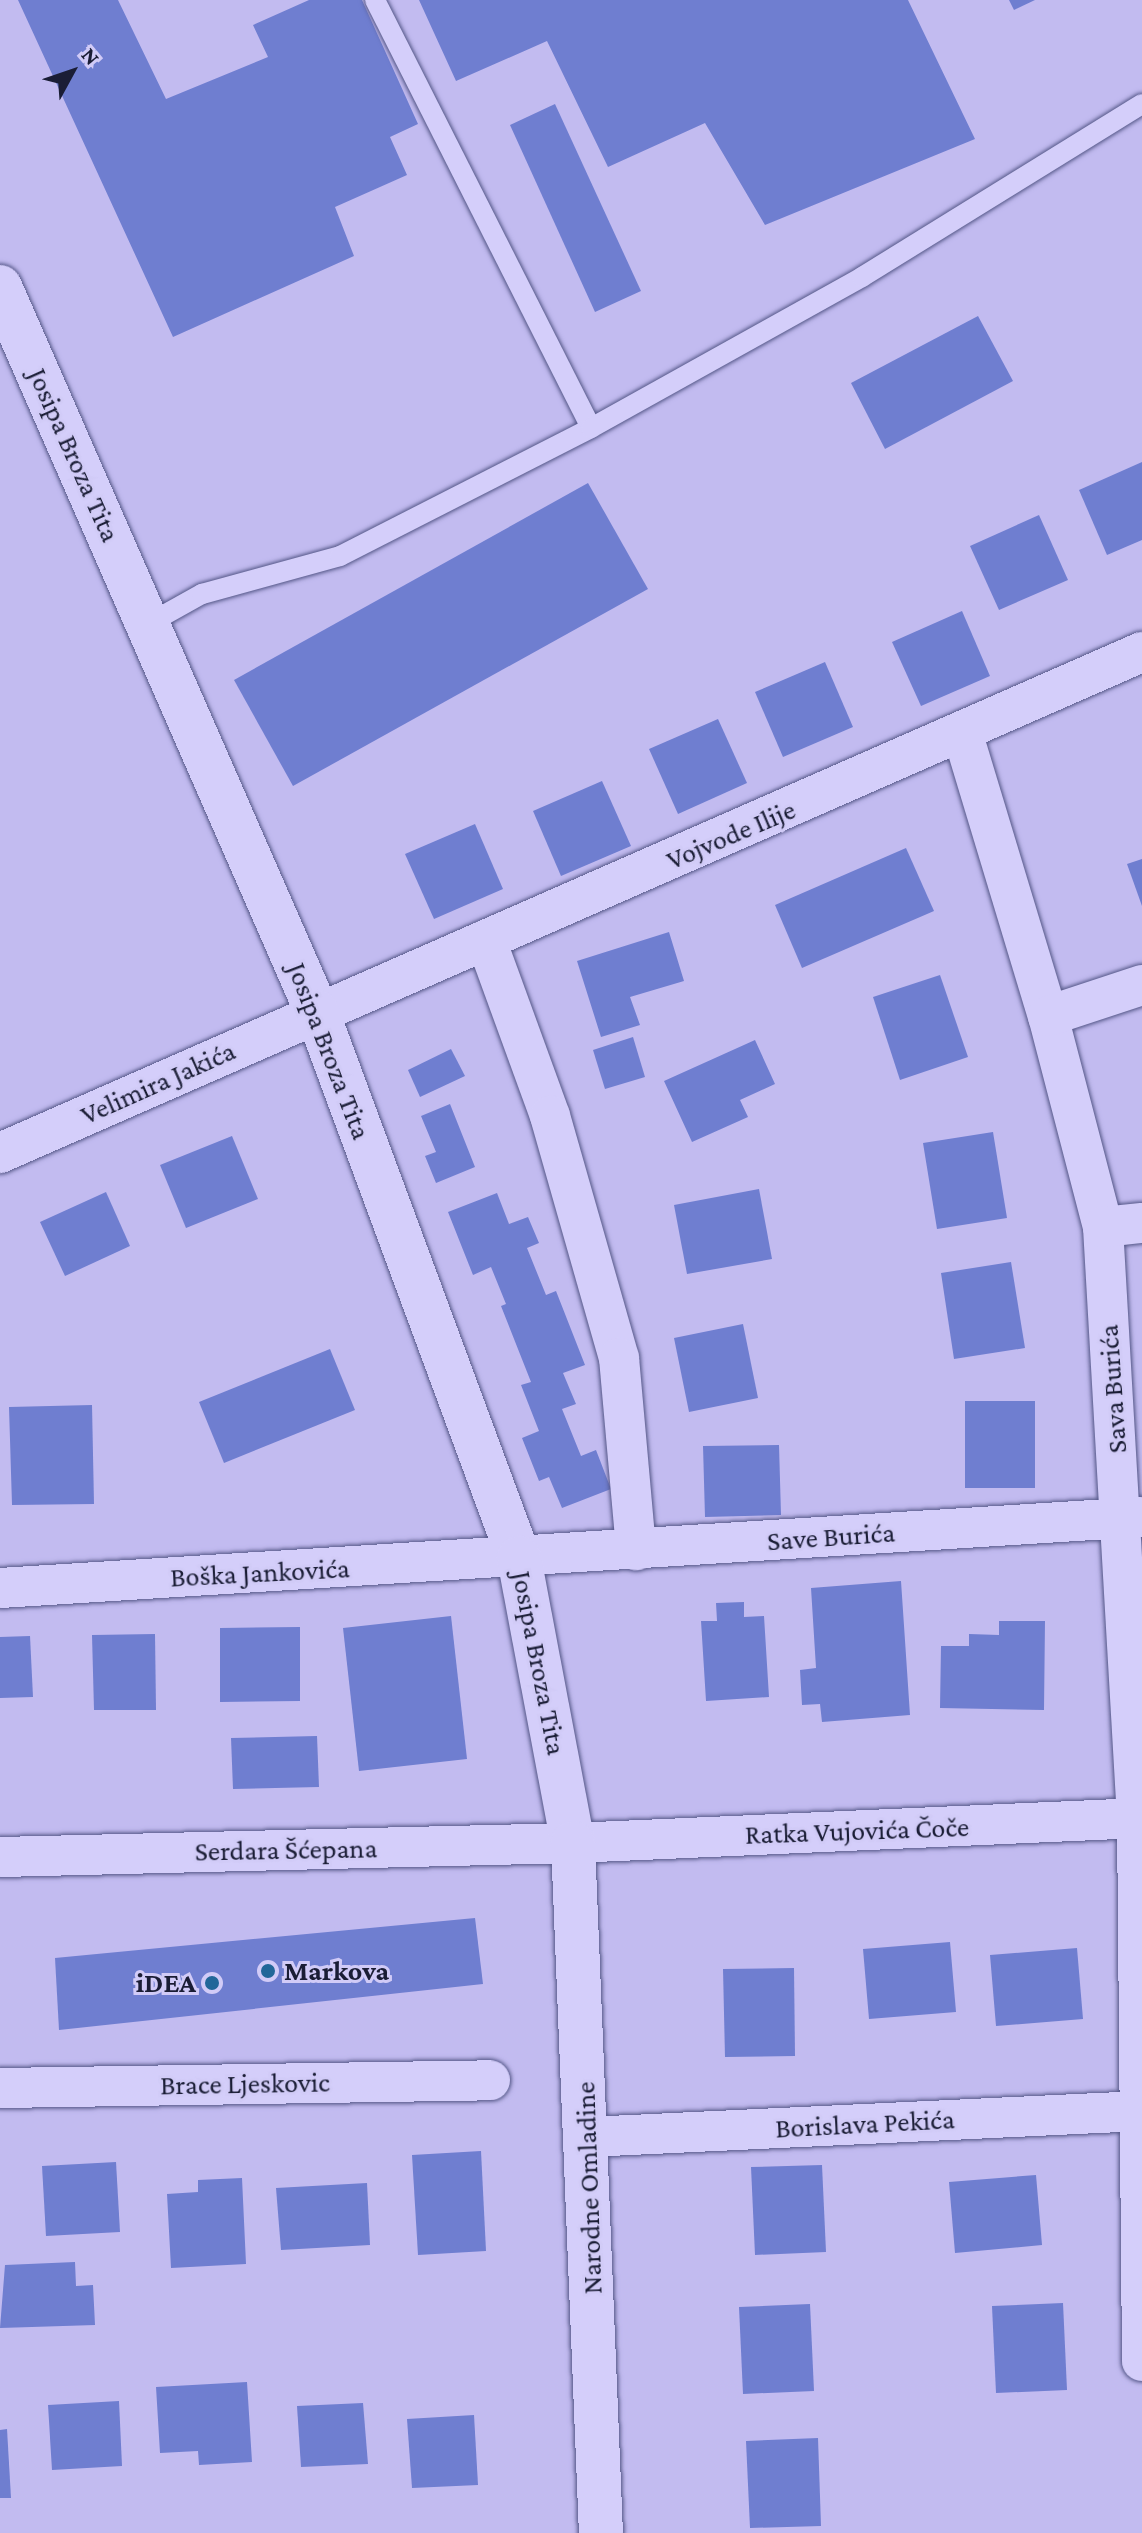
<!DOCTYPE html>
<meta charset="utf-8">
<style>
body{margin:0}
#map{position:relative;width:1142px;height:2533px;overflow:hidden;background:#c2bbf0;font-family:"Crimson Pro",serif}
div>[style]{position:absolute}
[style*='--x']{left:calc(var(--x)*1px);top:calc(var(--y)*1px);width:calc(var(--w)*1px);rotate:calc(var(--a)*1deg)}
.building>*{inset:0;background:#6f7ed0}
.roads{filter:drop-shadow(0 0 2px #545787) drop-shadow(0 0 2px #545787)}
.lane>*{height:20px;margin:-10px;padding:0 10px;transform-origin:10px;border-radius:10px;background:#d4cefa}
.street>*{height:40px;margin:-20px;padding:0 20px;transform-origin:20px;border-radius:20px;background:#d4cefa}
.secondary>*{height:44px;margin:-22px;padding:0 22px;transform-origin:22px;border-radius:22px;background:#d4cefa}
.dots>*{width:22px;height:22px;translate:-50% -50%;box-sizing:border-box;border:4px solid #d1cbf7;border-radius:50%}
span{translate:-50% -50%;white-space:nowrap;text-align:center;line-height:1.15;-webkit-text-stroke:6px #d1cbf7;paint-order:stroke}
.street-label{font-size:28px;color:#1a1d35}
.poi-label{font-size:28px;color:#1a1d35;font-weight:700}
.left{translate:0 -50%;text-align:left}
.right{translate:-100% -50%;text-align:right}
.north{position:absolute;left:32px;top:32px;width:80px;height:80px;-webkit-text-stroke:6px #d1cbf7;paint-order:stroke;rotate:50deg;font-size:22px;font-weight:700;line-height:32px;text-align:center;color:#1a1d35}
.north::after{content:'';display:block;margin:auto;width:28px;height:36px;background:#1a1d35;clip-path:polygon(50% 0,100% 100%,50% 72%,0 100%)}
</style>
<div id="map">
<div class="building">
<div style="clip-path:polygon(18px 0,118px 0,166px 99px,268px 57px,253px 25px,309px 0,362px 0,418px 124px,390px 137px,407px 175px,335px 207px,354px 256px,173px 337px)"></div>
<div style="clip-path:polygon(419px 0,908px 0,975px 139px,765px 225px,705px 123px,608px 167px,547px 41px,456px 81px)"></div>
<div style="clip-path:polygon(1009px 0,1035px 0,1014px 10px)"></div>
<div style="clip-path:polygon(555px 104px,641px 291px,595px 312px,510px 125px)"></div>
<div style="clip-path:polygon(978px 316px,1013px 381px,885px 449px,851px 383px)"></div>
<div style="clip-path:polygon(1142px 462px,1142px 540px,1107px 555px,1079px 490px)"></div>
<div style="clip-path:polygon(588px 483px,648px 589px,293px 786px,234px 680px)"></div>
<div style="clip-path:polygon(1039px 515px,1068px 580px,999px 610px,970px 546px)"></div>
<div style="clip-path:polygon(962px 611px,990px 676px,921px 706px,892px 642px)"></div>
<div style="clip-path:polygon(825px 662px,853px 727px,783px 757px,755px 692px)"></div>
<div style="clip-path:polygon(718px 719px,747px 783px,678px 814px,649px 749px)"></div>
<div style="clip-path:polygon(602px 781px,631px 846px,561px 876px,533px 811px)"></div>
<div style="clip-path:polygon(475px 824px,503px 889px,434px 919px,405px 854px)"></div>
<div style="clip-path:polygon(906px 848px,934px 911px,802px 968px,775px 905px)"></div>
<div style="clip-path:polygon(1142px 859px,1142px 906px,1127px 864px)"></div>
<div style="clip-path:polygon(669px 932px,684px 981px,630px 997px,640px 1025px,601px 1037px,577px 961px)"></div>
<div style="clip-path:polygon(940px 975px,968px 1057px,900px 1080px,873px 997px)"></div>
<div style="clip-path:polygon(633px 1037px,645px 1077px,605px 1089px,593px 1050px)"></div>
<div style="clip-path:polygon(755px 1040px,775px 1084px,740px 1100px,748px 1117px,692px 1142px,664px 1081px)"></div>
<div style="clip-path:polygon(451px 1049px,465px 1076px,420px 1097px,408px 1070px)"></div>
<div style="clip-path:polygon(450px 1104px,475px 1167px,436px 1183px,425px 1156px,436px 1152px,421px 1116px)"></div>
<div style="clip-path:polygon(993px 1132px,1007px 1218px,937px 1229px,923px 1143px)"></div>
<div style="clip-path:polygon(232px 1136px,258px 1199px,186px 1228px,160px 1165px)"></div>
<div style="clip-path:polygon(759px 1189px,772px 1259px,687px 1274px,674px 1205px)"></div>
<div style="clip-path:polygon(106px 1192px,130px 1246px,65px 1276px,40px 1222px)"></div>
<div style="clip-path:polygon(497px 1193px,509px 1224px,528px 1217px,539px 1243px,527px 1248px,546px 1295px,556px 1291px,585px 1365px,563px 1373px,576px 1404px,562px 1409px,581px 1456px,596px 1450px,611px 1489px,562px 1508px,549px 1477px,539px 1481px,522px 1438px,539px 1431px,521px 1385px,531px 1382px,501px 1306px,506px 1304px,491px 1267px,473px 1275px,448px 1212px)"></div>
<div style="clip-path:polygon(1011px 1262px,1025px 1348px,954px 1359px,941px 1273px)"></div>
<div style="clip-path:polygon(743px 1324px,758px 1398px,689px 1412px,674px 1338px)"></div>
<div style="clip-path:polygon(330px 1349px,355px 1410px,224px 1463px,199px 1402px)"></div>
<div style="clip-path:polygon(965px 1401px,1035px 1401px,1035px 1488px,965px 1488px)"></div>
<div style="clip-path:polygon(92px 1405px,94px 1504px,12px 1505px,9px 1407px)"></div>
<div style="clip-path:polygon(779px 1445px,781px 1515px,705px 1517px,703px 1446px)"></div>
<div style="clip-path:polygon(901px 1581px,910px 1715px,822px 1722px,820px 1704px,802px 1705px,800px 1670px,816px 1668px,811px 1588px)"></div>
<div style="clip-path:polygon(744px 1602px,744px 1617px,764px 1616px,769px 1697px,706px 1701px,701px 1621px,717px 1621px,716px 1603px)"></div>
<div style="clip-path:polygon(451px 1616px,467px 1759px,359px 1771px,343px 1628px)"></div>
<div style="clip-path:polygon(999px 1621px,1045px 1621px,1044px 1710px,940px 1708px,941px 1646px,969px 1646px,969px 1634px,999px 1635px)"></div>
<div style="clip-path:polygon(300px 1627px,300px 1701px,220px 1702px,220px 1628px)"></div>
<div style="clip-path:polygon(155px 1634px,156px 1710px,94px 1710px,92px 1635px)"></div>
<div style="clip-path:polygon(30px 1636px,33px 1697px,0 1698px,0 1637px)"></div>
<div style="clip-path:polygon(317px 1736px,319px 1787px,233px 1789px,231px 1738px)"></div>
<div style="clip-path:polygon(475px 1918px,483px 1984px,59px 2030px,55px 1958px)"></div>
<div style="clip-path:polygon(950px 1942px,956px 2012px,869px 2019px,863px 1949px)"></div>
<div style="clip-path:polygon(1077px 1948px,1083px 2019px,996px 2026px,990px 1955px)"></div>
<div style="clip-path:polygon(794px 1968px,795px 2056px,725px 2057px,723px 1969px)"></div>
<div style="clip-path:polygon(481px 2151px,486px 2251px,418px 2255px,412px 2155px)"></div>
<div style="clip-path:polygon(116px 2162px,120px 2232px,46px 2236px,42px 2166px)"></div>
<div style="clip-path:polygon(822px 2165px,826px 2252px,755px 2255px,751px 2167px)"></div>
<div style="clip-path:polygon(1036px 2175px,1042px 2245px,955px 2253px,949px 2182px)"></div>
<div style="clip-path:polygon(242px 2178px,246px 2264px,171px 2268px,167px 2194px,198px 2192px,198px 2180px)"></div>
<div style="clip-path:polygon(367px 2183px,370px 2245px,281px 2250px,276px 2188px)"></div>
<div style="clip-path:polygon(75px 2262px,76px 2286px,93px 2285px,95px 2325px,0 2328px,5px 2265px)"></div>
<div style="clip-path:polygon(1063px 2303px,1067px 2390px,996px 2393px,992px 2306px)"></div>
<div style="clip-path:polygon(810px 2304px,814px 2391px,743px 2394px,739px 2307px)"></div>
<div style="clip-path:polygon(247px 2382px,252px 2462px,199px 2465px,198px 2451px,160px 2453px,156px 2387px)"></div>
<div style="clip-path:polygon(119px 2401px,122px 2466px,52px 2470px,48px 2405px)"></div>
<div style="clip-path:polygon(363px 2403px,368px 2464px,301px 2467px,297px 2406px)"></div>
<div style="clip-path:polygon(474px 2415px,478px 2485px,412px 2488px,407px 2419px)"></div>
<div style="clip-path:polygon(7px 2429px,11px 2498px,0 2498px,0 2430px)"></div>
<div style="clip-path:polygon(818px 2438px,821px 2526px,750px 2528px,746px 2441px)"></div>
</div>
<div class="roads">
<div class="lane">
<div style="--x:375;--y:0;--w:479;--a:63.2"></div>
<div style="--x:148;--y:624;--w:62;--a:-29.1"></div>
<div style="--x:202;--y:594;--w:143;--a:-15.4"></div>
<div style="--x:340;--y:556;--w:282;--a:-27"></div>
<div style="--x:591;--y:428;--w:310;--a:-29.1"></div>
<div style="--x:862;--y:277;--w:329;--a:-31.7"></div>
</div>
<div class="street">
<div style="--x:963;--y:735;--w:294;--a:73.2"></div>
<div style="--x:1048;--y:1016;--w:218;--a:75.4"></div>
<div style="--x:1103;--y:1227;--w:592;--a:86.71"></div>
<div style="--x:1137;--y:1818;--w:543;--a:89.47"></div>
<div style="--x:486;--y:940;--w:187;--a:70"></div>
<div style="--x:550;--y:1116;--w:252;--a:74.1"></div>
<div style="--x:619;--y:1358;--w:193;--a:84.9"></div>
<div style="--x:1048;--y:1016;--w:99;--a:-18.3"></div>
<div style="--x:0;--y:1153;--w:1247;--a:-23.69"></div>
<div style="--x:1103;--y:1227;--w:39;--a:-6"></div>
<div style="--x:0;--y:1588;--w:1144;--a:-3.56"></div>
<div style="--x:0;--y:1857;--w:573;--a:-1.4"></div>
<div style="--x:573;--y:1843;--w:570;--a:-2.52"></div>
<div style="--x:0;--y:2088;--w:490;--a:-0.9"></div>
<div style="--x:588;--y:2137;--w:555;--a:-2.69"></div>
</div>
<div class="secondary">
<div style="--x:0;--y:287;--w:791;--a:66.38"></div>
<div style="--x:317;--y:1012;--w:582;--a:69.7"></div>
<div style="--x:519;--y:1558;--w:290;--a:79.3"></div>
<div style="--x:573;--y:1843;--w:691;--a:87.68"></div>
</div>
</div>
<div class="dots">
<div style="left:268px;top:1971px;background:#226799"></div>
<div style="left:212px;top:1983px;background:#226799"></div>
</div>
<div class="street-label">
<span style="left:74px;top:455px;rotate:66deg">Josipa Broza Tita</span>
<span style="left:731px;top:835px;rotate:-23deg">Vojvode Ilije</span>
<span style="left:329px;top:1051px;rotate:69deg">Josipa Broza Tita</span>
<span style="left:158px;top:1083px;rotate:-24deg">Velimira Jakića</span>
<span style="left:1113px;top:1389px;rotate:-94deg">Sava Burića</span>
<span style="left:831px;top:1537px;rotate:-4deg">Save Burića</span>
<span style="left:260px;top:1573px;rotate:-3deg">Boška Jankovića</span>
<span style="left:539px;top:1663px;rotate:79deg">Josipa Broza Tita</span>
<span style="left:857px;top:1831px;rotate:-2deg">Ratka Vujovića Čoče</span>
<span style="left:286px;top:1850px;rotate:-1deg">Serdara Šćepana</span>
<span style="left:245px;top:2084px;rotate:-1deg">Brace Ljeskovic</span>
<span style="left:865px;top:2124px;rotate:-3deg">Borislava Pekića</span>
<span style="left:589px;top:2188px;rotate:-92deg">Narodne Omladine</span>
</div>
<div class="poi-label">
<span class="left" style="left:284px;top:1971px">Markova</span>
<span class="right" style="left:196px;top:1983px">iDEA</span>
</div>
<div class="north">N</div>
</div>
